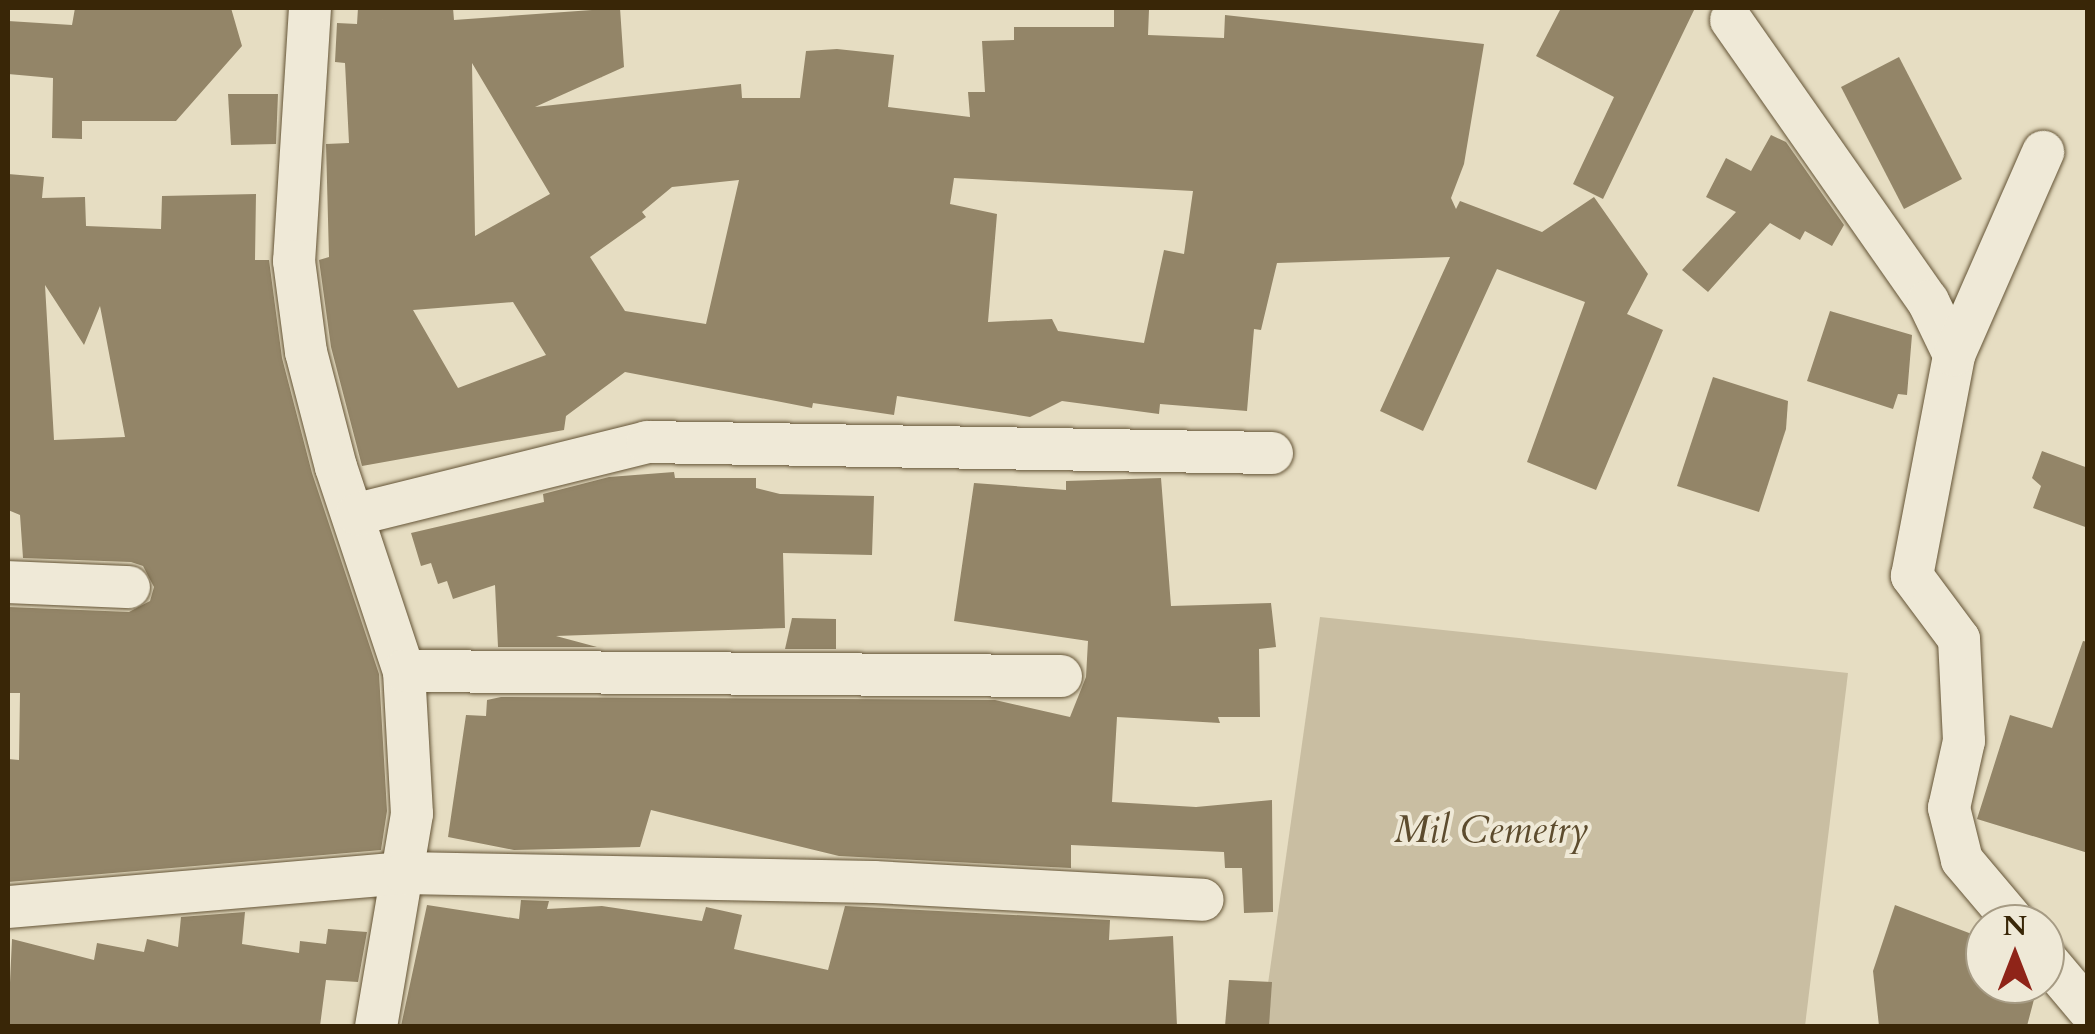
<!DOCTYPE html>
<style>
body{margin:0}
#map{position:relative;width:2095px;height:1034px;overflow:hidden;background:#e6ddc2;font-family:Cardo,serif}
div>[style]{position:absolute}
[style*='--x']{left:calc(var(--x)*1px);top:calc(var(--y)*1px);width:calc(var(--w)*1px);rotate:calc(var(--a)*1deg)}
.green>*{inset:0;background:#c9bea2}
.building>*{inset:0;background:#938568}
.roads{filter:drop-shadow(0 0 2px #645436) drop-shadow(0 0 2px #645436)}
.minor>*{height:42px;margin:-21px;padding:0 21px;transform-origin:21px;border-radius:21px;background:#efe9d7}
span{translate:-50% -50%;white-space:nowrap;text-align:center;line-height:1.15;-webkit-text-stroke:8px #efe9d7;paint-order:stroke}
.park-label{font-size:38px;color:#5d4c2e;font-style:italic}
.frame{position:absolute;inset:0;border:10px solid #392607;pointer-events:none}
.north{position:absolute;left:1965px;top:904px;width:100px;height:100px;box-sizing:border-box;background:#efe9d7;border:2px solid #a69b84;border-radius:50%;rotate:0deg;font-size:28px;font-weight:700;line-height:40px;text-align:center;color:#392607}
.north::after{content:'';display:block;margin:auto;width:35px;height:45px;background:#8f2418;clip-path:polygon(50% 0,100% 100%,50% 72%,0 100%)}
</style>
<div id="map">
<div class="green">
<div style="clip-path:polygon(1320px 617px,1848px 673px,1805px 1026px,1262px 1026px)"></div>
</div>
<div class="building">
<div style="clip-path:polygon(75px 8px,231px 8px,242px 46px,176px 121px,82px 121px,82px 139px,52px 138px,53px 78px,8px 74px,8px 21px,72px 25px)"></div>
<div style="clip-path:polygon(evenodd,358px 8px,453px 8px,454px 20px,620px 8px,624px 67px,535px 107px,741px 84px,742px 98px,800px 98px,806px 51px,837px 49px,894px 55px,888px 107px,970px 117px,968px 92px,985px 92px,982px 41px,1014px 40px,1014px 27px,1114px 27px,1114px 9px,1149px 10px,1148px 35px,1224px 38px,1225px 15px,1484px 44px,1464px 164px,1451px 198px,1456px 209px,1460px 201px,1542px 232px,1594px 197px,1648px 274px,1627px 314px,1663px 330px,1596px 490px,1527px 462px,1585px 302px,1497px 269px,1423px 431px,1380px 411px,1450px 257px,1277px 263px,1261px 330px,1254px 329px,1247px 411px,1160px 404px,1159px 414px,1062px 401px,1030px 417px,897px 396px,894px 415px,813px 403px,812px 408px,625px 372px,566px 416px,564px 430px,362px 466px,331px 347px,319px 260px,329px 257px,326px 144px,349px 143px,345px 63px,335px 62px,337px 23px,357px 24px,358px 8px,472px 63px,550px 194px,475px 236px,472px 63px,358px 8px,954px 178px,1193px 191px,1184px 254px,1164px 250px,1144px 343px,1058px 331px,1052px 319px,988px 322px,997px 214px,950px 204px,954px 178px,358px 8px,739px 180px,706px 324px,625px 311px,590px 257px,646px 217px,642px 212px,672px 187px,739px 180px,358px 8px,513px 302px,546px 355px,458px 388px,413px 310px,513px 302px)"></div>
<div style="clip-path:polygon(1561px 8px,1695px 8px,1603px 199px,1573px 184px,1614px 97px,1536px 56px)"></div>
<div style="clip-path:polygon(1899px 57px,1962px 179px,1904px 209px,1841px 87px)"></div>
<div style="clip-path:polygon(228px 94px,278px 94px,276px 144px,231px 145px)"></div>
<div style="clip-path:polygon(1771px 135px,1786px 142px,1844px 225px,1832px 246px,1805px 231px,1800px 240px,1770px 223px,1708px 292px,1682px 270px,1736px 212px,1706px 197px,1726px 158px,1751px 171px)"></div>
<div style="clip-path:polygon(evenodd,8px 174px,44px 177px,42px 198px,85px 197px,86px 226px,161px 229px,162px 196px,256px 194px,255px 260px,269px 260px,282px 358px,312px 473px,379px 674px,387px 811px,381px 850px,8px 882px,8px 759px,19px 760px,20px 693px,8px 693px,8px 607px,129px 612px,150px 601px,154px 587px,143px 566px,131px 562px,23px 558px,20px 515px,8px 510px,8px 174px,45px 285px,84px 345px,100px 306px,125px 437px,54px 440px,45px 285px)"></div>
<div style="clip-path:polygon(1830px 311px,1912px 335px,1907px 395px,1898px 394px,1893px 409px,1807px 381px)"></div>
<div style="clip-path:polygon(1713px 377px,1788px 401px,1786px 429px,1759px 512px,1677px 486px)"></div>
<div style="clip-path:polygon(2042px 451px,2088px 468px,2088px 528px,2033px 508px,2041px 486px,2032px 478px)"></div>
<div style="clip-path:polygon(674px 472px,675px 478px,756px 478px,756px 488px,780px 494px,874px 496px,872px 555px,783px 553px,785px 628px,556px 636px,597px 647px,498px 647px,495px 585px,453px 599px,447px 581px,438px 584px,431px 563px,421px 566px,411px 533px,544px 502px,543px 494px,609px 477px)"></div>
<div style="clip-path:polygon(1161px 478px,1171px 606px,1271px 603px,1276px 647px,1259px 649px,1260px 717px,1218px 717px,1220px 723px,1117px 717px,1112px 802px,1196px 807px,1272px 800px,1273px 912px,1244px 913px,1242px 868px,1225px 868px,1224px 852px,1071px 845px,1071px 868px,839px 856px,651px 810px,640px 847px,514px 850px,448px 837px,466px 715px,486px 716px,487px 700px,501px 697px,995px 700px,1070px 717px,1086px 677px,1088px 641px,954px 621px,974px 483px,1066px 490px,1066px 481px)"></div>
<div style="clip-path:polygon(792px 618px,836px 619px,836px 649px,785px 649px)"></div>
<div style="clip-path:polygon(2083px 641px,2088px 642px,2088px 853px,1977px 819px,2010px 715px,2052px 728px)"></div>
<div style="clip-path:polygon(521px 900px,549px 901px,547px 909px,602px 906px,702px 921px,706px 907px,742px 915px,734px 949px,828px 970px,845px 906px,1110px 920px,1109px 940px,1173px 936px,1177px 1026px,401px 1026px,427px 905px,519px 919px)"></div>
<div style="clip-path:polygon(1895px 905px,1985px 939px,1985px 984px,2037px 988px,2027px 1026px,1879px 1026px,1873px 971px)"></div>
<div style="clip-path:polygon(245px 912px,242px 944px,299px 953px,300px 941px,326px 944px,328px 929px,367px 932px,358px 982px,326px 980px,320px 1026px,8px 1026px,12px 939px,94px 960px,97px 943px,144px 952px,147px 939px,178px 947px,181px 917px)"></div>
<div style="clip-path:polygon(1229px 980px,1272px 982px,1269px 1026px,1225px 1026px)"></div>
</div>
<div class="roads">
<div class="minor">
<div style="--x:310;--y:8;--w:254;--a:93.6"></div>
<div style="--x:294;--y:261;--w:92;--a:82.5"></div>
<div style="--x:306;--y:352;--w:119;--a:75.4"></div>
<div style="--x:336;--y:467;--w:215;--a:71.6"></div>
<div style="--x:404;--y:671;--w:143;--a:86.8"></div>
<div style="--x:412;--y:814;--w:215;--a:99.6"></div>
<div style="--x:1731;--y:20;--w:343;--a:55"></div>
<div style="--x:1928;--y:301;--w:60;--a:64.3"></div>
<div style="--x:357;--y:514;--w:299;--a:-13.9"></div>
<div style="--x:647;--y:442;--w:625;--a:1.01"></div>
<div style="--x:8;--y:582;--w:121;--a:2.4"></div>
<div style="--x:404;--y:671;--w:657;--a:0.44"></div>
<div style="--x:8;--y:907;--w:397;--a:-4.9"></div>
<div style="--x:404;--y:873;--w:470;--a:1.1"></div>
<div style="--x:874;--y:882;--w:329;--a:3.1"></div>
<div style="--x:2016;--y:924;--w:84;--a:-130.2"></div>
<div style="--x:1962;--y:860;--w:54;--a:-104"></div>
<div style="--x:1949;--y:808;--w:69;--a:-77.4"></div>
<div style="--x:1964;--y:741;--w:102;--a:-92.8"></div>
<div style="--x:1959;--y:639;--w:79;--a:-126.7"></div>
<div style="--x:1912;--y:576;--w:225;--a:-79.2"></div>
<div style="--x:1954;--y:355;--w:222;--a:-66.3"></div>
<div style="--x:2045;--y:958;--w:67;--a:49.9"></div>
</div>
</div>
<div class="park-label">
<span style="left:1491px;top:831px">Mil Cemetry</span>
</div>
<div class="frame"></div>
<div class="north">N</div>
</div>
